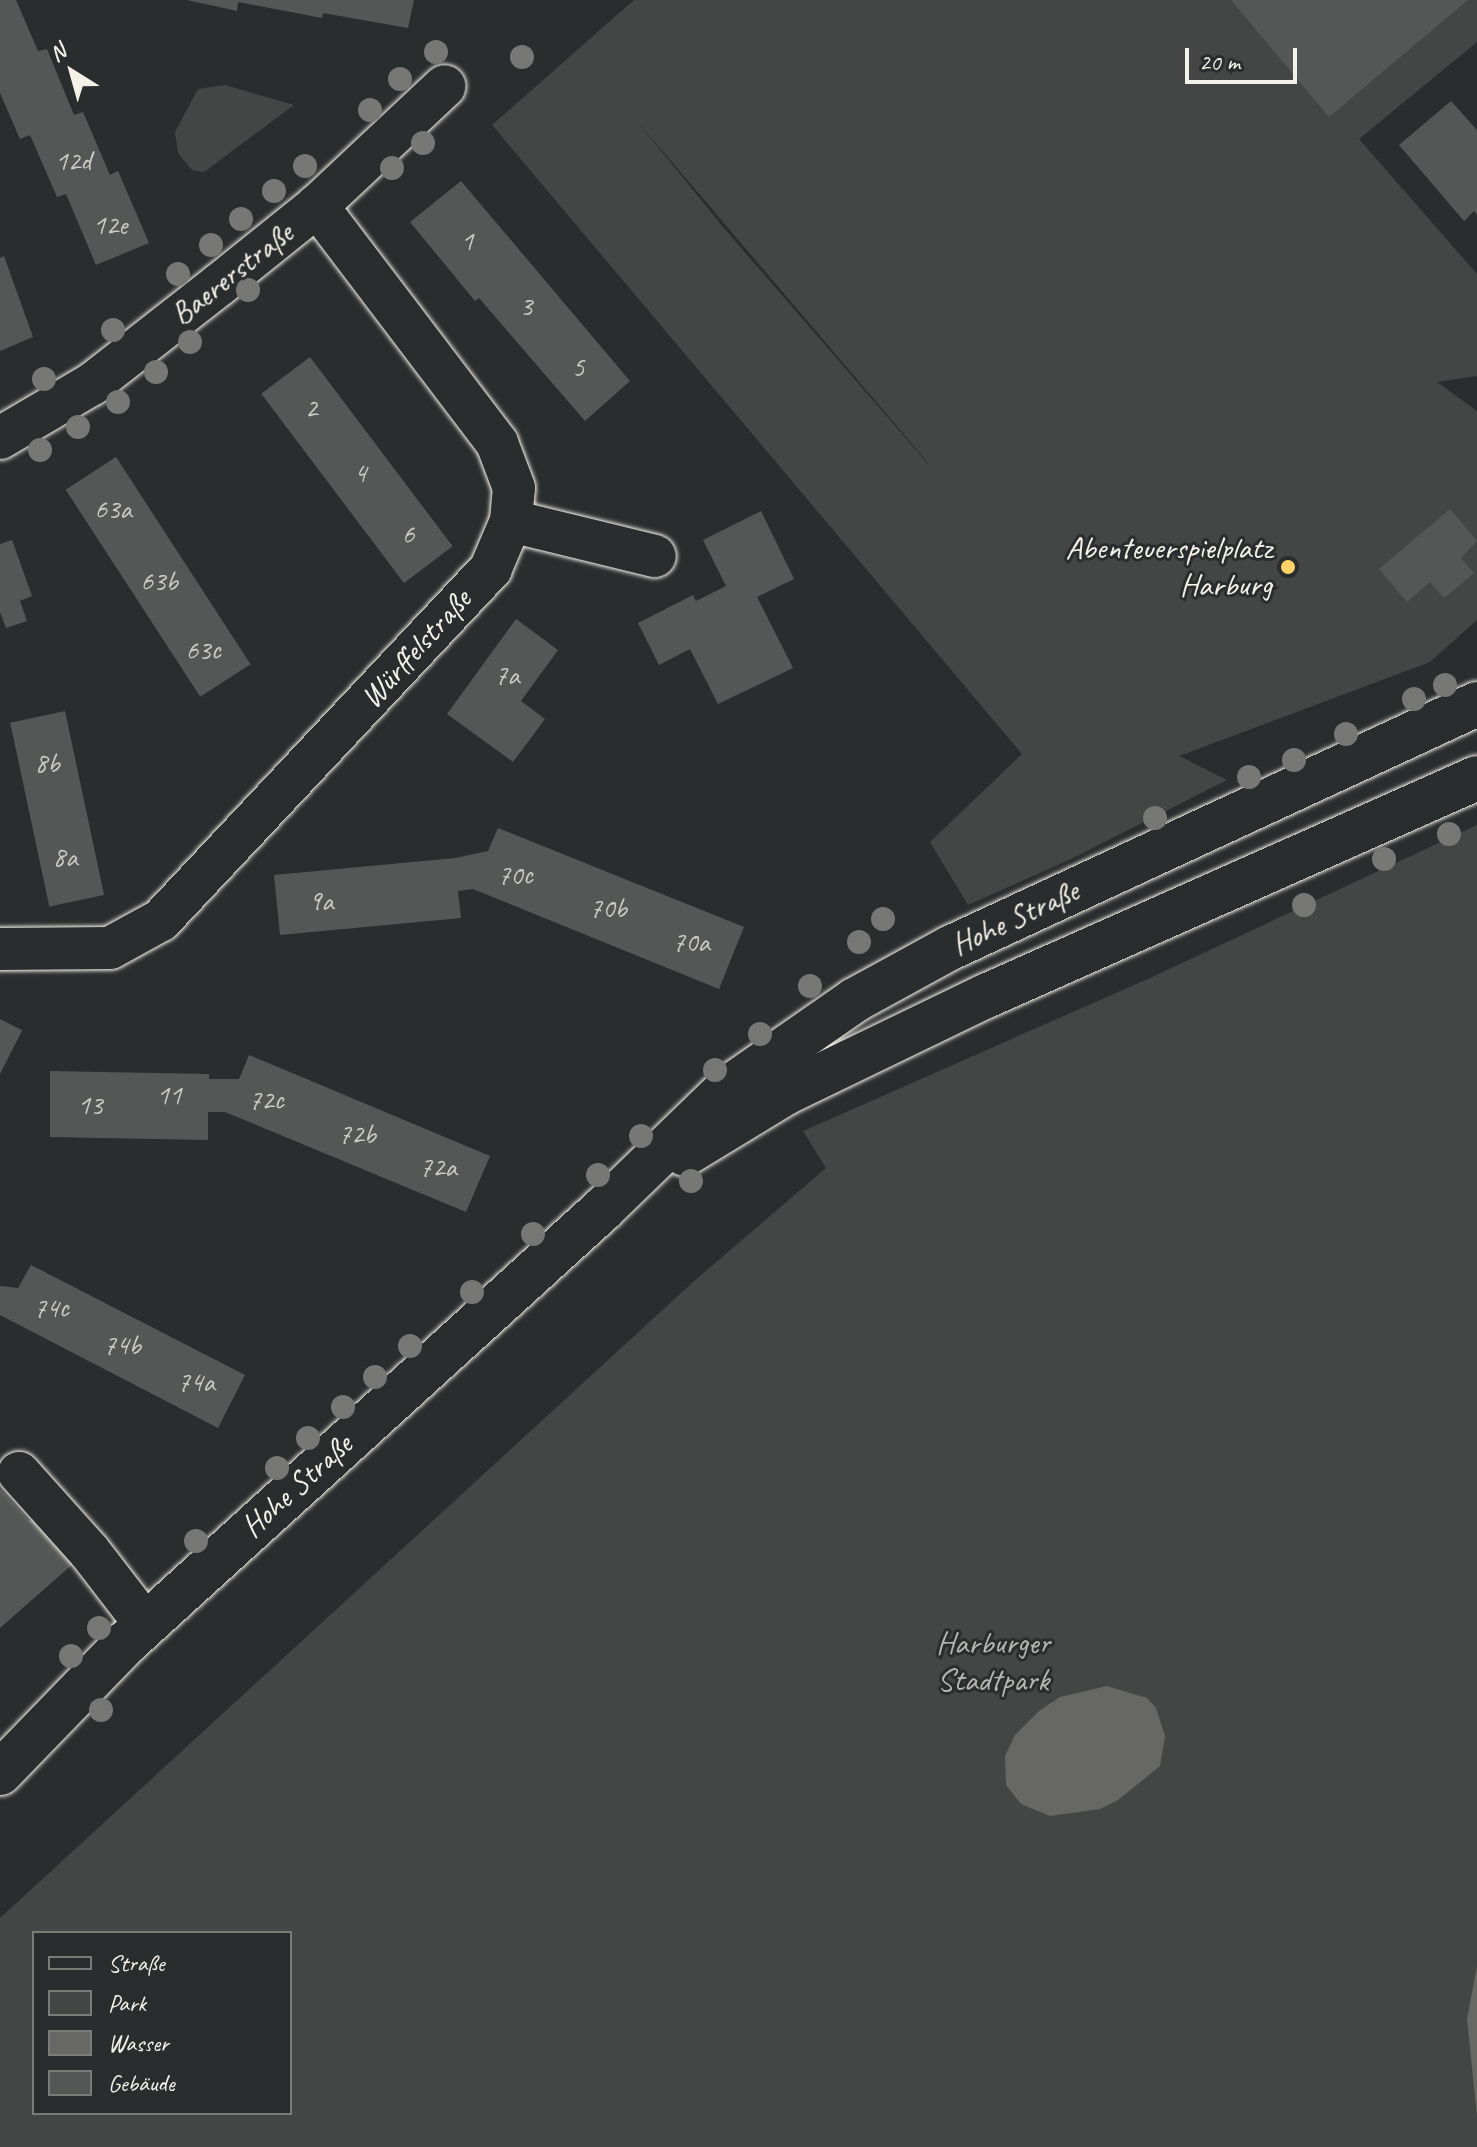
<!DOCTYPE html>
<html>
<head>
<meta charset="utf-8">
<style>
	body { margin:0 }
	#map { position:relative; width:1477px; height:2147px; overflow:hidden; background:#2a2d2e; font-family:Caveat,sans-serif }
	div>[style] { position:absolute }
	.green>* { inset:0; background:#444645 }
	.water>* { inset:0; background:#676866 }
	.building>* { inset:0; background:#555756; transform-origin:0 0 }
	.roads { filter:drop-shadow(0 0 2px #f4f1e8) drop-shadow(0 0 2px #f4f1e8) }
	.minor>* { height:42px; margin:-21px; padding:0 21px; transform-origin:21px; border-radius:21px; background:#2a2d2e }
	.major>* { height:44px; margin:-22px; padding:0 22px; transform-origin:22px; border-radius:22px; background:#2a2d2e }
	.trees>* { width:24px; height:24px; margin:-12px; border-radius:50%; background:#777875 }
	.dots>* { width:22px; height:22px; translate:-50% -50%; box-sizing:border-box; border:4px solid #2a2d2e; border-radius:50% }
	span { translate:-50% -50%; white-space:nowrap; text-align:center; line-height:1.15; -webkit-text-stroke:6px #2a2d2e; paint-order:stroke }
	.number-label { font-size:28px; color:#cccac4 }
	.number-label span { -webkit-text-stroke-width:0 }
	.street-label { font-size:32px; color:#f4f1e8 }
	.poi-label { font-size:32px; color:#f4f1e8 }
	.right { translate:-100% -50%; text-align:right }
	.park-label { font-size:32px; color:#b6b5af }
	.legend { position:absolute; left:32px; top:1931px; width:260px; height:184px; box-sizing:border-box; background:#2a2d2e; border:2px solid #7b7b78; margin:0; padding:10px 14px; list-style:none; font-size:24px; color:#f4f1e8 }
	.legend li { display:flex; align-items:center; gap:16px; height:40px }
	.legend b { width:40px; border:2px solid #7b7b78 }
	.north { position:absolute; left:32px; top:32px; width:80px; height:80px; -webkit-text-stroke:6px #2a2d2e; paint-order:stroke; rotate:323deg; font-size:22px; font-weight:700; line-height:32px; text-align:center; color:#f4f1e8 }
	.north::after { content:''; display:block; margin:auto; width:28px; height:36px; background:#f4f1e8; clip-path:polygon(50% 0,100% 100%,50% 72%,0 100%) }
	.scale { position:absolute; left:1185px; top:48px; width:112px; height:36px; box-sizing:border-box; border:4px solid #f4f1e8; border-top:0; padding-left:10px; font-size:24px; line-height:28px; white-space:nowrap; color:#f4f1e8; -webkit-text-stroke:6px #2a2d2e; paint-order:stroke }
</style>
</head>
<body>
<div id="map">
	<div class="green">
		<div style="clip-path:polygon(evenodd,634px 0,1477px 0,1477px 42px,1359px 139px,1477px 274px,1477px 376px,1437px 382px,1477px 411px,1477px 620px,1430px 662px,1179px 756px,1227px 780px,1069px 860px,968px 905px,930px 842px,1022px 754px,492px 125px,634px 0,637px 121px,929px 464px,929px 465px,723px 227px,637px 121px)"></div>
		<div style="clip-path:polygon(225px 85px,294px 105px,204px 172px,192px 170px,178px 153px,175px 132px,198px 89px)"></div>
		<div style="clip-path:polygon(evenodd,1477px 825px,1477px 2147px,0 2147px,0 1918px,693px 1282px,826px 1168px,803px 1131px,1150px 978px,1477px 825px,34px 1933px,290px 1933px,290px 2113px,34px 2113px,34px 1933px)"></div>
	</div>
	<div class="water">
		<div style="clip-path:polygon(1107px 1686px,1147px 1698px,1156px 1708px,1165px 1736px,1160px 1766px,1118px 1800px,1100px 1809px,1050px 1816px,1021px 1804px,1006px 1785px,1005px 1756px,1015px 1735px,1039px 1711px,1060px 1697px)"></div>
		<div style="clip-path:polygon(1477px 1966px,1477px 2116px,1467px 2019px)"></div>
	</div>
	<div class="building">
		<div style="clip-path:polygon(0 0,16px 0,38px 51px,47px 49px,74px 115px,83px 112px,110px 175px,118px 171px,149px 243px,96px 265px,66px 194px,57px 197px,30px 135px,20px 139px,0 93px)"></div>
		<div style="clip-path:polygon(187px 0,414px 0,408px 28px,323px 13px,322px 18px,238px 2px,237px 11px)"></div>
		<div style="clip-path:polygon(1231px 0,1468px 0,1329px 117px)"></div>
		<div style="clip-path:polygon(1451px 101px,1477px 130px,1477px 215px,1474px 211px,1464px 221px,1399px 145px)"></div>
		<div style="clip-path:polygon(461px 181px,630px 381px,585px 421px,479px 298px,475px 301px,410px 222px)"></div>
		<div style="clip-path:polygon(4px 256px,33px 337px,0 351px,0 258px)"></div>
		<div style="left:310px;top:357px;width:237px;height:61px;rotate:53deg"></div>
		<div style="left:116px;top:457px;width:247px;height:60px;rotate:57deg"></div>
		<div style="clip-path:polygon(1450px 509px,1477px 541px,1461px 558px,1474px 573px,1444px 598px,1430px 582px,1407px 602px,1379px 569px)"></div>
		<div style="clip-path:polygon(761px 511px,794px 579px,757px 597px,793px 668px,718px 704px,690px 649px,659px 665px,638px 623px,693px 595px,696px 601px,726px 586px,703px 540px)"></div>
		<div style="clip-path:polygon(12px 540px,32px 596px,20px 601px,27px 621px,6px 628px,0 612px,0 544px)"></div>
		<div style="clip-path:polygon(516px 619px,558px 650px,521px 701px,545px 719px,513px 762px,447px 714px)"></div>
		<div style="left:65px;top:711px;width:188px;height:56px;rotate:78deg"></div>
		<div style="clip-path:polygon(498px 828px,744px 927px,719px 989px,473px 889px,458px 891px,461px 918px,280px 935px,274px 875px,455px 858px,488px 851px)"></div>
		<div style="left:0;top:1019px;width:25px;height:195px;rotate:27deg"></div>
		<div style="clip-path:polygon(249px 1055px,490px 1156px,466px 1212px,225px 1112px,208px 1112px,208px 1140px,50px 1137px,50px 1071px,209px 1074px,209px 1079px,239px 1079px)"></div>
		<div style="clip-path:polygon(31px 1265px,245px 1375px,218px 1428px,0 1315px,0 1286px,18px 1288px)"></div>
		<div style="clip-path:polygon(0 1489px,29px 1521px,41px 1510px,82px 1556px,0 1628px)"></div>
	</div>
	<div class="roads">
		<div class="minor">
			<div style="left:0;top:438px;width:107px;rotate:-30.4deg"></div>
			<div style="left:92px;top:384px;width:162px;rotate:-38deg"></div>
			<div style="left:220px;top:284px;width:124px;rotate:-38.8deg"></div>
			<div style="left:317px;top:206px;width:175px;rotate:-43.2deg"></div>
			<div style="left:511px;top:521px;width:148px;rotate:13.7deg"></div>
			<div style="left:0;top:949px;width:110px;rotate:-0.5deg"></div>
			<div style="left:110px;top:948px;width:58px;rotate:-28.8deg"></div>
			<div style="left:161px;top:920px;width:482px;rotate:-46.8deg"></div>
			<div style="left:491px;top:568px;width:51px;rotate:-66.9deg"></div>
			<div style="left:511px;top:521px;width:33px;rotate:-85deg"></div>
			<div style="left:514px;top:488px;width:48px;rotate:-110.7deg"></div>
			<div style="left:497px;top:443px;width:298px;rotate:-127.2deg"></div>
			<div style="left:19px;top:1473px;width:105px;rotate:48.1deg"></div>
			<div style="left:89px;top:1551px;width:93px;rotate:52.4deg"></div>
		</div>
		<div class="major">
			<div style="left:685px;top:1154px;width:119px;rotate:-31.3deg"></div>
			<div style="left:787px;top:1092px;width:221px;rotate:-25.8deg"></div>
			<div style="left:986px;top:996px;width:537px;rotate:-23.94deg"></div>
			<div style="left:0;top:1773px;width:182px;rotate:-45.9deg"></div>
			<div style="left:127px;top:1642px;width:643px;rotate:-42.29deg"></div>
			<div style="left:603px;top:1209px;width:173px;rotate:-44.1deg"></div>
			<div style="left:727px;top:1089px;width:156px;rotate:-34.8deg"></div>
			<div style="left:855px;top:1000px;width:108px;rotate:-28.7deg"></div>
			<div style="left:950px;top:948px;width:581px;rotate:-24.84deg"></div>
		</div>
	</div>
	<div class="trees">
		<div style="left:436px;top:52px"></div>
		<div style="left:522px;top:57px"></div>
		<div style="left:400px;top:79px"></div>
		<div style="left:370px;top:110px"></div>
		<div style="left:423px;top:143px"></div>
		<div style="left:305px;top:166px"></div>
		<div style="left:392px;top:168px"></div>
		<div style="left:274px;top:191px"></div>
		<div style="left:241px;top:219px"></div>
		<div style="left:211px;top:245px"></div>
		<div style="left:178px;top:274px"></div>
		<div style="left:248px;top:290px"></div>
		<div style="left:113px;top:330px"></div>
		<div style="left:190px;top:342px"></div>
		<div style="left:156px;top:372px"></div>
		<div style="left:44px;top:379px"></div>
		<div style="left:118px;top:402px"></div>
		<div style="left:78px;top:427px"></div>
		<div style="left:40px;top:450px"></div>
		<div style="left:1445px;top:685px"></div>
		<div style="left:1414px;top:699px"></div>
		<div style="left:1346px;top:734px"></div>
		<div style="left:1294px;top:760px"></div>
		<div style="left:1249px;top:777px"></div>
		<div style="left:1155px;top:818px"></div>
		<div style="left:1449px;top:834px"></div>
		<div style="left:1384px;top:859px"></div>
		<div style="left:1304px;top:905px"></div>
		<div style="left:883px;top:919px"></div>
		<div style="left:859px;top:942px"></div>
		<div style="left:810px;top:986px"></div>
		<div style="left:760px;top:1034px"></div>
		<div style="left:715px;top:1070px"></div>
		<div style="left:641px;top:1136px"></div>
		<div style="left:598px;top:1175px"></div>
		<div style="left:691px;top:1181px"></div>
		<div style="left:533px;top:1234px"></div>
		<div style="left:472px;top:1292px"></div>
		<div style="left:410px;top:1346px"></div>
		<div style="left:375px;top:1377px"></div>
		<div style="left:343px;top:1407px"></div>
		<div style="left:308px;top:1438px"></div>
		<div style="left:277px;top:1468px"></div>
		<div style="left:196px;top:1541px"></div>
		<div style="left:99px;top:1628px"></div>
		<div style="left:71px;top:1656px"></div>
		<div style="left:101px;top:1710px"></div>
	</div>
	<div class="dots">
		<div style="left:1288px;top:567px;background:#ffd166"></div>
	</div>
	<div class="number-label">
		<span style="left:73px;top:161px">12d</span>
		<span style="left:110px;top:225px">12e</span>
		<span style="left:467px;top:241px">1</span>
		<span style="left:526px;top:306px">3</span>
		<span style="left:578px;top:367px">5</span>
		<span style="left:311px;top:408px">2</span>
		<span style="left:360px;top:473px">4</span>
		<span style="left:113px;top:509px">63a</span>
		<span style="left:408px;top:534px">6</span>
		<span style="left:159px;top:581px">63b</span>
		<span style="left:203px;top:650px">63c</span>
		<span style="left:507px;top:675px">7a</span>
		<span style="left:47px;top:763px">8b</span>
		<span style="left:65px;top:857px">8a</span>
		<span style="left:515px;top:875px">70c</span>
		<span style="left:321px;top:901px">9a</span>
		<span style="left:608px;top:908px">70b</span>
		<span style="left:691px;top:942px">70a</span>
		<span style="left:169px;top:1095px">11</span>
		<span style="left:266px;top:1100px">72c</span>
		<span style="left:90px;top:1105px">13</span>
		<span style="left:357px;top:1134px">72b</span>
		<span style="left:438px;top:1167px">72a</span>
		<span style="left:51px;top:1308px">74c</span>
		<span style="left:122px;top:1345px">74b</span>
		<span style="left:196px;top:1382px">74a</span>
	</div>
	<div class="street-label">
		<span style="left:232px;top:274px;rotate:-38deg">Baererstraße</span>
		<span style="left:416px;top:649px;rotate:-48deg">Würffelstraße</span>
		<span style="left:1015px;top:918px;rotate:-25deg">Hohe Straße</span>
		<span style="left:297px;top:1486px;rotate:-42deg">Hohe Straße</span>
	</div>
	<div class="poi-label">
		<span class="right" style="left:1272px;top:567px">Abenteuerspielplatz<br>Harburg</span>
	</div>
	<div class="park-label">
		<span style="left:993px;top:1662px">Harburger<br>Stadtpark</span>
	</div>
	<ul class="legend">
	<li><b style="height:10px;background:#2a2d2e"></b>Straße</li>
	<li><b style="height:22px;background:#444645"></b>Park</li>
	<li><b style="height:22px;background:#676866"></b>Wasser</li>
	<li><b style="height:22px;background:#555756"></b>Gebäude</li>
	</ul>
	<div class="north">N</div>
	<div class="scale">20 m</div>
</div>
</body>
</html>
